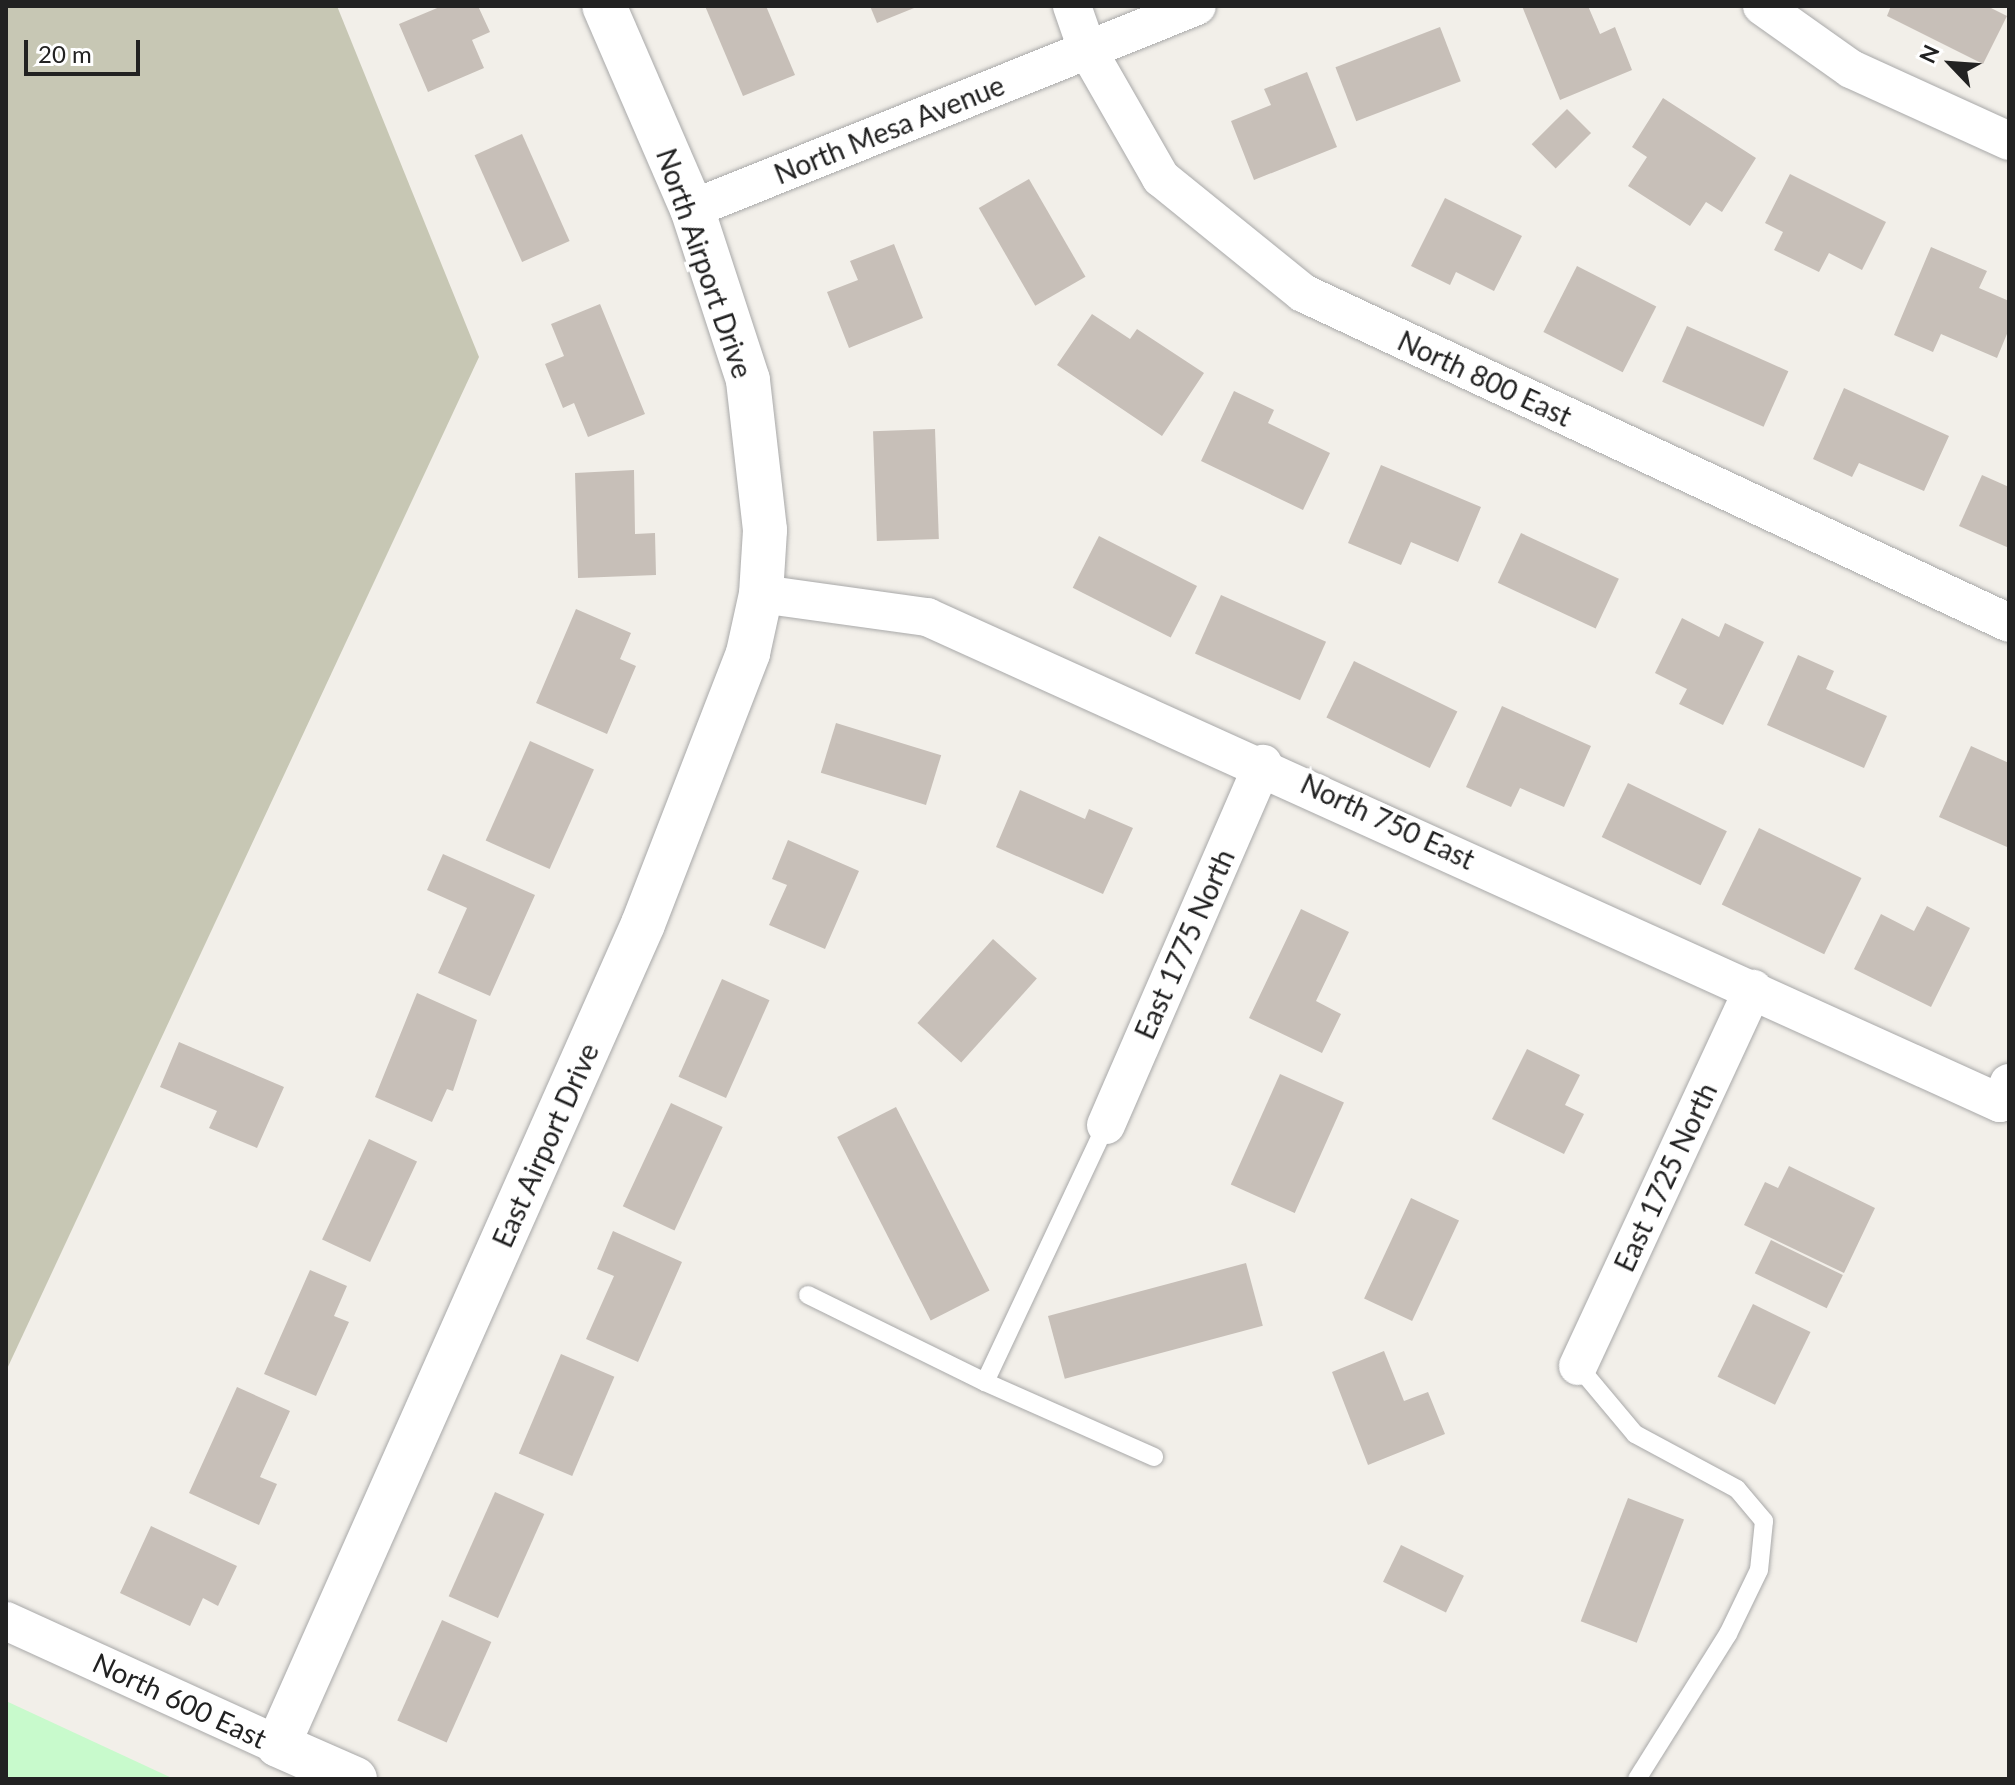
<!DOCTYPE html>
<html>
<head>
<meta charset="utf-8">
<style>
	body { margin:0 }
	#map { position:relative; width:2015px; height:1785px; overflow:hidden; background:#f2efe9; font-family:Lato,sans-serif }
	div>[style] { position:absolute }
	.construction>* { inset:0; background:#c7c7b4 }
	.park>* { inset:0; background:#c8facc }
	.building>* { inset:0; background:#c7bfb8; transform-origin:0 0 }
	.roads { filter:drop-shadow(0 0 2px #a9a9a9) drop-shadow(0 0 2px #a9a9a9) }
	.service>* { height:18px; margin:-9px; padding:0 9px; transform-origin:9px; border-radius:9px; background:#fff }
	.minor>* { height:38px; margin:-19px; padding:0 19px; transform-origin:19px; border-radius:19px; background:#fff }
	.tertiary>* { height:44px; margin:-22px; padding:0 22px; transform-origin:22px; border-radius:22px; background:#fff }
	span { translate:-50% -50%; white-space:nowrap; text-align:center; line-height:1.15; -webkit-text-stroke:8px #fff; paint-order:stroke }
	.street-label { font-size:28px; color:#222 }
	.frame { position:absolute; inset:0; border:8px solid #222; pointer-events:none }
	.north { position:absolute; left:1911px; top:24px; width:80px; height:80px; -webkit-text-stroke:6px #fff; paint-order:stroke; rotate:295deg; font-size:22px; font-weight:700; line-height:32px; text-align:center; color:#222 }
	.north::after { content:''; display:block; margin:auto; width:28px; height:36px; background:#222; clip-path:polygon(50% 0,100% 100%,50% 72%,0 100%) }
	.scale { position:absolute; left:24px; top:40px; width:116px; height:36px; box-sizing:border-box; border:4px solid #222; border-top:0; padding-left:10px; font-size:24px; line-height:28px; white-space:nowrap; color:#222; -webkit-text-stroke:6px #fff; paint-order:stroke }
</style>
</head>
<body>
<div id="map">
	<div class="construction">
		<div style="clip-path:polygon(6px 6px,337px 6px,479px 357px,6px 1371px)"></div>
	</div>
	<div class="park">
		<div style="clip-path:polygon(6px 1701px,174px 1779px,6px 1779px)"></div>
	</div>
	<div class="building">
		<div style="clip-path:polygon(442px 6px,478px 6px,490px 32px,472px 40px,484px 68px,428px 92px,399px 24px)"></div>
		<div style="clip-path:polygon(705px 6px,766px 6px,795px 75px,743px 96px)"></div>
		<div style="clip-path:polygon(870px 6px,919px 6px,877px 23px)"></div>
		<div style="clip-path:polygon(1522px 6px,1588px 6px,1600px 34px,1615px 27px,1632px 70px,1560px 100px)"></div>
		<div style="clip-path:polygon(1891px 6px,1987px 6px,2007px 16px,1983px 64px,1887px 16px)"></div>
		<div style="left:1440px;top:27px;width:58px;height:112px;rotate:69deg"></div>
		<div style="clip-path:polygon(1307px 72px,1337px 147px,1254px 180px,1231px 121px,1271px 105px,1264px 89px)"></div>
		<div style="clip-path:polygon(1663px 98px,1756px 158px,1722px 212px,1706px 202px,1690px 226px,1628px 186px,1647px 157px,1632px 147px)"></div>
		<div style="left:1567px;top:109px;width:34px;height:50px;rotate:45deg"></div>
		<div style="left:522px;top:134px;width:117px;height:52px;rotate:66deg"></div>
		<div style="clip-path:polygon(1790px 174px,1886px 222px,1862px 270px,1829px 253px,1819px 272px,1774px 250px,1783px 232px,1765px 223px)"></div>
		<div style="left:1029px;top:179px;width:113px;height:58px;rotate:60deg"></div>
		<div style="clip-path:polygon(1445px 198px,1522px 236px,1494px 291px,1456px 272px,1450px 285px,1411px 266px)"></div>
		<div style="clip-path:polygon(894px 244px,923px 318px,849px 348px,827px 292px,858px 280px,850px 261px)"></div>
		<div style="clip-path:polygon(1931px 247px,1987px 271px,1979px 288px,2009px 301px,2009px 329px,1997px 358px,1941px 334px,1933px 352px,1894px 335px)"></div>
		<div style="left:1577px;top:266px;width:89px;height:74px;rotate:27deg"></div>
		<div style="clip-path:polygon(600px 304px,645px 414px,588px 437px,574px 403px,563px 408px,545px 364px,564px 356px,551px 324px)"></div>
		<div style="clip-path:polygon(1092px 314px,1130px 339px,1137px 329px,1204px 373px,1162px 436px,1057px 365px)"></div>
		<div style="left:1687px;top:326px;width:111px;height:61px;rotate:24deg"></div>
		<div style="clip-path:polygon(1844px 388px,1949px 436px,1924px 491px,1859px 463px,1852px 477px,1813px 459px)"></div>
		<div style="clip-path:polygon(1234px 391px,1274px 410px,1268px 423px,1330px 453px,1303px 510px,1201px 461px)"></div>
		<div style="left:935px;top:429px;width:110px;height:62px;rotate:88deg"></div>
		<div style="clip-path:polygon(1381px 465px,1481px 507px,1458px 562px,1411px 542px,1401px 565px,1348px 543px)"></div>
		<div style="clip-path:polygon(634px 470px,635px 534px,655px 533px,656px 575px,578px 578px,575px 473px)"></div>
		<div style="clip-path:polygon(1982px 475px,2009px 487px,2009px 548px,1959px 526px)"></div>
		<div style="left:1521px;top:533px;width:108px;height:55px;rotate:25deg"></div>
		<div style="left:1099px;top:536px;width:110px;height:58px;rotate:27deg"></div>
		<div style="left:1221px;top:595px;width:115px;height:64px;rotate:24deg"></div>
		<div style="clip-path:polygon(576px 609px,631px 633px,620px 659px,636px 666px,607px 734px,536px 703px)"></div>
		<div style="clip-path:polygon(1682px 618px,1719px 637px,1725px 623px,1764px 642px,1723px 725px,1679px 704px,1687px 689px,1655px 673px)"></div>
		<div style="clip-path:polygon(1798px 655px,1834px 671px,1826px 689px,1887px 716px,1864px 768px,1767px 725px)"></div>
		<div style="left:1354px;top:661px;width:115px;height:63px;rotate:26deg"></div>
		<div style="clip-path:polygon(1502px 706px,1591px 746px,1564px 807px,1520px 788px,1511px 807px,1466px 787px)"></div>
		<div style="left:836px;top:723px;width:110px;height:52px;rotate:17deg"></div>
		<div style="left:530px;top:741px;width:70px;height:109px;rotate:24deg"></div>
		<div style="clip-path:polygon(1971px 746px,2009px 763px,2007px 847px,1939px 817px)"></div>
		<div style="left:1628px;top:783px;width:110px;height:60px;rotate:26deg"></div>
		<div style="clip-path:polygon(1020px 790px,1085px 819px,1089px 809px,1133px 828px,1103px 894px,996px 847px)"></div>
		<div style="left:1759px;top:828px;width:114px;height:85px;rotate:26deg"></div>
		<div style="clip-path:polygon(788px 840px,859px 871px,825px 949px,769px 925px,787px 885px,772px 879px)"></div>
		<div style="clip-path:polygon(443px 854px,535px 895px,490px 996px,438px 973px,467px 908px,427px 890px)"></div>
		<div style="clip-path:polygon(1927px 906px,1970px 928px,1931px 1007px,1854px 969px,1881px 914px,1914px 931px)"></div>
		<div style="clip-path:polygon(1301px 909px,1349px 932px,1316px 1001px,1341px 1014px,1322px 1053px,1249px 1018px)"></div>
		<div style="left:993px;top:939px;width:59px;height:113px;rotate:42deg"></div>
		<div style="left:722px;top:979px;width:52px;height:107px;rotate:24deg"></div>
		<div style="clip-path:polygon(417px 993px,477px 1020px,453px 1091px,447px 1089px,432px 1122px,375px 1097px)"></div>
		<div style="clip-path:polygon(179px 1042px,284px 1087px,257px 1148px,209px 1128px,217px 1111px,160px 1087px)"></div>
		<div style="clip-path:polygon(1527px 1049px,1580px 1075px,1565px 1105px,1584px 1114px,1564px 1154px,1492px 1119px)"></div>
		<div style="left:1280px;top:1074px;width:70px;height:121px;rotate:24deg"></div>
		<div style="left:671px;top:1103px;width:57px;height:114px;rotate:25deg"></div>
		<div style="left:896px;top:1107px;width:206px;height:66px;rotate:63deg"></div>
		<div style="left:369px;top:1139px;width:53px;height:111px;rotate:25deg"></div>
		<div style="clip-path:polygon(1789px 1166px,1875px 1208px,1844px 1273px,1744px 1225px,1765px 1182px,1778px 1188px)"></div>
		<div style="left:1411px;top:1198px;width:53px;height:111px;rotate:25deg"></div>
		<div style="clip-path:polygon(613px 1231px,682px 1262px,638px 1362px,586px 1339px,614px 1276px,597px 1269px)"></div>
		<div style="left:1771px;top:1240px;width:80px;height:37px;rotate:26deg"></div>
		<div style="left:1246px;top:1263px;width:65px;height:205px;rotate:75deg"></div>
		<div style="clip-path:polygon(310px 1270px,347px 1286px,334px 1316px,349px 1322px,316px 1396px,264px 1374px)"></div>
		<div style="left:1753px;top:1304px;width:64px;height:81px;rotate:26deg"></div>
		<div style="clip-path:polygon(1384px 1351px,1404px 1401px,1428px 1392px,1445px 1434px,1368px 1465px,1332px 1372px)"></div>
		<div style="left:561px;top:1354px;width:58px;height:108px;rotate:23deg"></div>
		<div style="clip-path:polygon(237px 1387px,290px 1411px,260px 1477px,277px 1484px,259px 1525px,189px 1493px)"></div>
		<div style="left:495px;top:1492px;width:54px;height:114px;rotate:24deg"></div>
		<div style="left:1628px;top:1498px;width:60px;height:132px;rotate:21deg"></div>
		<div style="clip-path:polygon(151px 1526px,237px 1566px,218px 1606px,203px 1598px,190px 1626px,120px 1593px)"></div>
		<div style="left:1401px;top:1545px;width:70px;height:41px;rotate:26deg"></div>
		<div style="left:442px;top:1620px;width:54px;height:110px;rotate:24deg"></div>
	</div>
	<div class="roads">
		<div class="service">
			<div style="left:808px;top:1295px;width:197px;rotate:26.2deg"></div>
			<div style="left:985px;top:1382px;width:284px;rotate:-64.8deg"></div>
			<div style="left:1578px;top:1366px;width:89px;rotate:50deg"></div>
			<div style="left:1635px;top:1434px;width:116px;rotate:28.3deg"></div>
			<div style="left:1737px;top:1489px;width:42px;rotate:49.8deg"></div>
			<div style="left:1764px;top:1521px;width:49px;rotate:95.8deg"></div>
			<div style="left:1759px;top:1570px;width:71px;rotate:115.8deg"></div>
			<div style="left:1728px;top:1634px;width:171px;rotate:122.1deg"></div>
			<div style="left:985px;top:1382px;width:185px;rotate:23.9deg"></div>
		</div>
		<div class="minor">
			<div style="left:1072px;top:6px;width:46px;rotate:70.8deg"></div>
			<div style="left:1087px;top:49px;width:149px;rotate:60.2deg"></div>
			<div style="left:1161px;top:178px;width:183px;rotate:39deg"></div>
			<div style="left:1303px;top:293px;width:779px;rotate:25.05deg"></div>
			<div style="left:1762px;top:6px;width:109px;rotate:35.3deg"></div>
			<div style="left:1851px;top:69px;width:174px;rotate:24.5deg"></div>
			<div style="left:692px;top:209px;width:544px;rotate:-21.9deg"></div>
			<div style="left:761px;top:594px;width:168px;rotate:7.9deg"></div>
			<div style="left:927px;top:617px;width:1178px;rotate:24.37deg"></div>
			<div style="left:2000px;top:1103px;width:22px;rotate:-66deg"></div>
			<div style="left:1106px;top:1125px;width:394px;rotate:-66.5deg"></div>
			<div style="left:1578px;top:1366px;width:416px;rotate:-65.1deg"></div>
			<div style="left:6px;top:1621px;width:299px;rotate:24.5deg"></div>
		</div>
		<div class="tertiary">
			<div style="left:355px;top:1779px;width:84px;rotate:-156.2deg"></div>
			<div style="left:278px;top:1745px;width:898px;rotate:-66.03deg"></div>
			<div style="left:643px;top:924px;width:291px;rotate:-68.8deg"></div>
			<div style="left:748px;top:653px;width:60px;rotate:-77.6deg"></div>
			<div style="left:761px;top:594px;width:64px;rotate:-86.4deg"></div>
			<div style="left:765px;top:530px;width:151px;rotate:-96.5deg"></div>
			<div style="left:748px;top:380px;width:180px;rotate:-108.1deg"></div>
			<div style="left:692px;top:209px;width:221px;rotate:-113.4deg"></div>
		</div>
	</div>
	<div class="street-label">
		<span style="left:889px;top:129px;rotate:-22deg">North Mesa Avenue</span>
		<span style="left:705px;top:263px;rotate:71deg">North Airport Drive</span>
		<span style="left:1485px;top:378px;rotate:25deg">North 800 East</span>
		<span style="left:1388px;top:821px;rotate:25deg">North 750 East</span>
		<span style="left:1184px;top:944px;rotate:-66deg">East 1775 North</span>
		<span style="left:545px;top:1145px;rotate:-66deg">East Airport Drive</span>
		<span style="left:1665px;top:1177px;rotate:-65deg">East 1725 North</span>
		<span style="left:180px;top:1700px;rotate:25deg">North 600 East</span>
	</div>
	<div class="frame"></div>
	<div class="north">N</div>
	<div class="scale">20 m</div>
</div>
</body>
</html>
